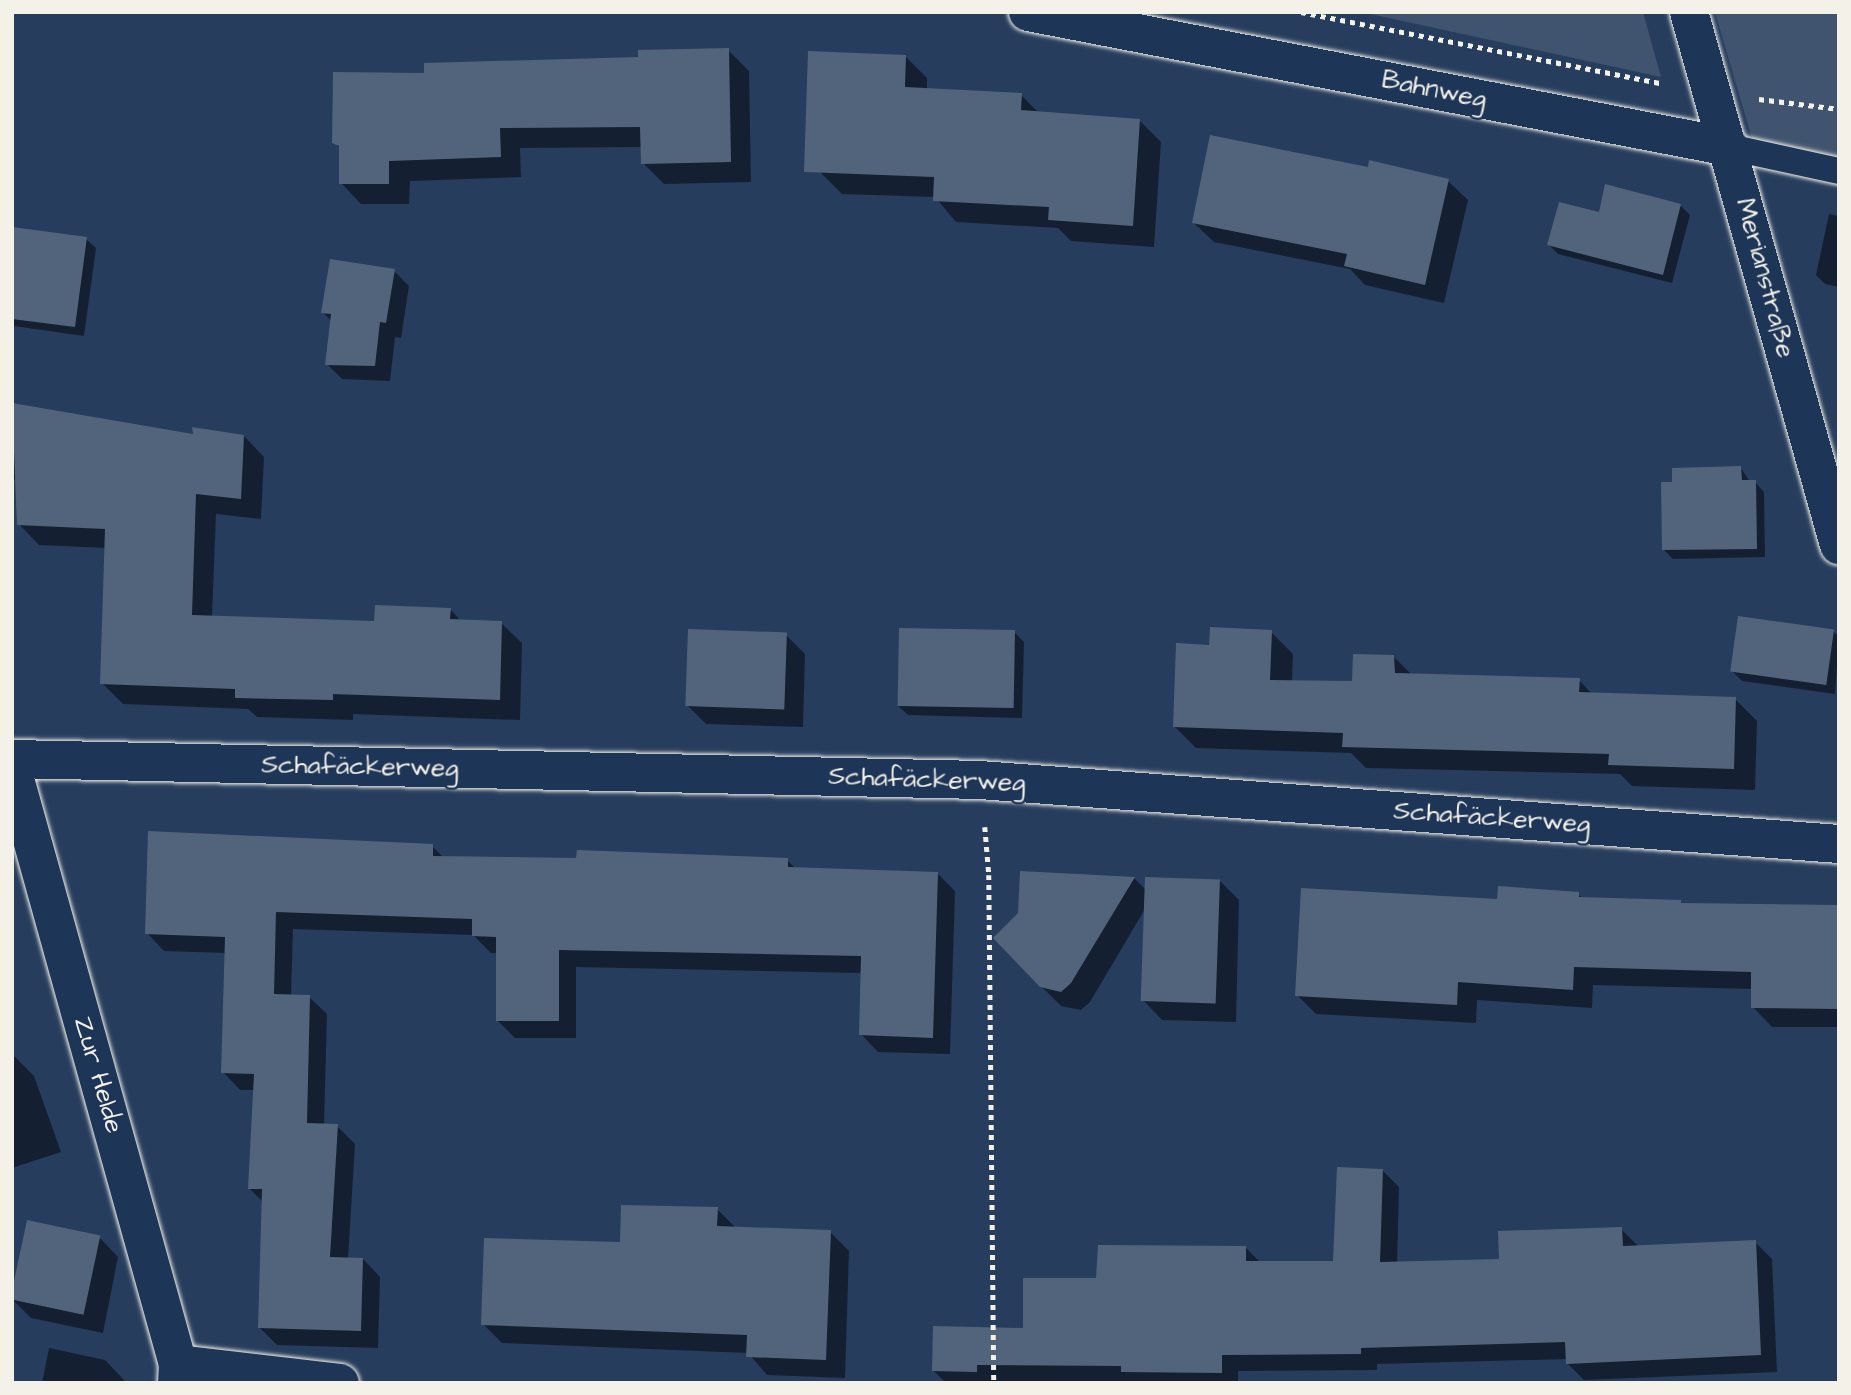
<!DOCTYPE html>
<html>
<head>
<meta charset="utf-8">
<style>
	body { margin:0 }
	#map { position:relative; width:1851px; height:1395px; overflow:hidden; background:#263d5d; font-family:"Architects Daughter",sans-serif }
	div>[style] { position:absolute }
	.green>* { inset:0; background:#40546f }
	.shadow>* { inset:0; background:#0007 }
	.building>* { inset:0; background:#52647b; transform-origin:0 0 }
	.path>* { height:4.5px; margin-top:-2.25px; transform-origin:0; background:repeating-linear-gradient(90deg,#f4f1e8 0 5px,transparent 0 10px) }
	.roads { filter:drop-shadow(0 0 2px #f4f1e8) drop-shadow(0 0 2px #f4f1e8) }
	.service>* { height:26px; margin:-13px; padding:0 13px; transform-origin:13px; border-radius:13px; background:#1d3557 }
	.minor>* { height:38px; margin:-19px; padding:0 19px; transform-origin:19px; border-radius:19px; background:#1d3557 }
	span { translate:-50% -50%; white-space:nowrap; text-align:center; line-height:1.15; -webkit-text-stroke:5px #1d3557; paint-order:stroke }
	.street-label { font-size:26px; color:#f4f1e8 }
	.frame { position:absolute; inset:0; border:14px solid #f4f1e8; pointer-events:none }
</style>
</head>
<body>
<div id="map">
	<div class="green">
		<div style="clip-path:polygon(1361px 12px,1643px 12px,1661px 77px)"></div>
		<div style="clip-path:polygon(1715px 12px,1839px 12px,1839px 181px,1760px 166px)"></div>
	</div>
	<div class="shadow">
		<div style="clip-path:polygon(728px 50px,749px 71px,751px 182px,664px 184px,643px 163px,643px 147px,520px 148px,521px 177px,410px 181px,409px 204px,361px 204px,341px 183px,341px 149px,334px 142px,426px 75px)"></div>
		<div style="clip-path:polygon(905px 56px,927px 78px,927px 90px,1021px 95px,1039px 113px,1139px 120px,1161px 142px,1154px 247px,1071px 241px,1058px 228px,956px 222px,935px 197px,842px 194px,820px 172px)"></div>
		<div style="clip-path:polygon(1369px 169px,1448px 181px,1468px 200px,1444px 303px,1365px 285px,1350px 269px,1214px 242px,1194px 223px)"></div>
		<div style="clip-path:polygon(1680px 205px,1690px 215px,1672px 283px,1558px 254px,1549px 245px,1600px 215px)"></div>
		<div style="clip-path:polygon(1829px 214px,1839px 216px,1839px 287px,1825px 284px,1816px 275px)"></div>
		<div style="clip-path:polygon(86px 239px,96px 248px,84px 336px,14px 326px,12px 256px)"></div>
		<div style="clip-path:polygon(394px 271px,409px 286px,401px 338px,395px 337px,390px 381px,342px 379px,327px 364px,332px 322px,323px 312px)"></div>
		<div style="clip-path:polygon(12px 404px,195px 437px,244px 436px,264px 457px,261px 519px,216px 514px,212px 617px,376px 622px,450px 609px,461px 621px,501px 623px,522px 643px,520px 720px,353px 714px,353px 720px,257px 717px,248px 709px,123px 704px,102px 683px,106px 548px,39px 545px,19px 524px,18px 480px,12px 479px)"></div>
		<div style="clip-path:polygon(1741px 468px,1750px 482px,1755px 482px,1764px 492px,1765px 557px,1673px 559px,1664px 550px,1674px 484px)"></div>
		<div style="clip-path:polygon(1833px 631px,1839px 637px,1835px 694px,1742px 681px,1732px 671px)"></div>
		<div style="clip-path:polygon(1271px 632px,1293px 654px,1292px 682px,1353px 683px,1394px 657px,1412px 675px,1579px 680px,1593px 695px,1735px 699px,1757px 721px,1755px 790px,1632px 786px,1620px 774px,1366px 768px,1351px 753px,1196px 748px,1175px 727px,1211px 646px)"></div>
		<div style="clip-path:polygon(1015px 633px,1024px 642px,1022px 718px,908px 715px,898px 706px)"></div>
		<div style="clip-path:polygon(786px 635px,805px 654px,803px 727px,706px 724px,687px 705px)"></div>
		<div style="clip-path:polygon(432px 846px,444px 858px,787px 860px,796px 869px,937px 873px,955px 891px,950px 1054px,878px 1052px,861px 1034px,863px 973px,576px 967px,576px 1038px,515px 1038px,497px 1020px,498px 953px,491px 953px,473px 935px,293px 929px,291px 996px,309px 997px,327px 1014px,324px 1125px,337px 1126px,355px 1144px,348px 1259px,363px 1259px,380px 1277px,378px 1348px,277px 1345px,259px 1327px,263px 1202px,249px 1188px,255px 1090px,240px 1090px,223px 1072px,226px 953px,164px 951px,147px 933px)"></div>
		<div style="clip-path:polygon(1134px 878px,1146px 890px,1220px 881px,1239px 900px,1236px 1022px,1162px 1020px,1143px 1000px,1145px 909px,1090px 1002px,1081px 1010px,1061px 1006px,1041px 986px,1020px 914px)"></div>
		<div style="clip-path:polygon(1578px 894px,1583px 899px,1681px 902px,1683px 905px,1839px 906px,1839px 1027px,1772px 1027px,1753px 1007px,1753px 989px,1593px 985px,1592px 1008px,1477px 1000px,1476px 1023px,1316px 1014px,1297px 995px,1498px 901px)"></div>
		<div style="clip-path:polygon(1837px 1034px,1839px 1034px,1839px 1065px)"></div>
		<div style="clip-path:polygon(15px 1057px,34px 1076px,61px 1152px,12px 1168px,12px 1058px)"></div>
		<div style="clip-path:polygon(1382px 1170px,1399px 1187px,1397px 1264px,1501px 1261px,1621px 1229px,1638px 1246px,1755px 1242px,1772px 1259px,1777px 1372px,1584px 1380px,1567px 1363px,1567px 1359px,1377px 1364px,1377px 1370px,1238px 1371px,1238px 1383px,946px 1383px,933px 1370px,1025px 1330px,1098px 1279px,1246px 1248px,1261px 1263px,1335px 1263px)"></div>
		<div style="clip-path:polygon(717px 1209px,737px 1229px,830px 1232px,849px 1251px,845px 1378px,767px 1375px,748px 1353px,502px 1343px,483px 1324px,622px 1244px)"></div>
		<div style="clip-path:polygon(99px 1237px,118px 1257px,103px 1333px,31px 1318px,12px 1299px)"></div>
		<div style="clip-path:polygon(49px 1348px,105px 1360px,124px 1380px,123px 1383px,42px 1383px)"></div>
	</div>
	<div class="building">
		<div style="clip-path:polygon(729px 48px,731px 162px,641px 164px,640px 127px,500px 128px,501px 157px,389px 161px,389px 184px,339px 184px,339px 146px,332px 143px,333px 72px,424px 73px,424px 63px,638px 57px,638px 50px)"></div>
		<div style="clip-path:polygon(808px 51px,906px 55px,905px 87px,1022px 93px,1021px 110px,1140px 119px,1133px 226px,1048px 220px,1049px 207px,933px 201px,934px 177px,804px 172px)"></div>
		<div style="clip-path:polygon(1210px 135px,1368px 167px,1369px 160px,1449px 179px,1425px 285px,1344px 266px,1347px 254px,1192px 223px)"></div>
		<div style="clip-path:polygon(1605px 184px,1681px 204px,1663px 275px,1547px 245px,1559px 202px,1599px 212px)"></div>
		<div style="clip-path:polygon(12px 227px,87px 237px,75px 327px,12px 319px)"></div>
		<div style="clip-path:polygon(330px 259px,395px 269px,386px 323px,380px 322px,375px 366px,325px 365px,331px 314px,321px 313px)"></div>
		<div style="clip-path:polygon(12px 403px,193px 434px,192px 427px,244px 435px,241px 499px,196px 494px,192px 615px,374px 621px,375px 605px,451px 608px,450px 619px,502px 621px,500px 700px,333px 694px,333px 700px,235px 698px,235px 689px,100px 684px,105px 529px,17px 525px)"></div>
		<div style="clip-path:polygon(1741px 466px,1742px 480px,1756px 480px,1757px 549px,1662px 550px,1661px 482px,1672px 482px,1672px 468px)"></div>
		<div style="left:1738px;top:616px;width:97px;height:56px;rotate:8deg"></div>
		<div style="clip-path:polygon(1210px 627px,1272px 630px,1270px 680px,1352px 681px,1353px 654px,1394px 655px,1395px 673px,1580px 678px,1579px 692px,1736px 697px,1734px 769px,1608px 765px,1609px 754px,1342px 747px,1343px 733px,1173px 727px,1176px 643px,1209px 645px)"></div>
		<div style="left:899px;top:628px;width:116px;height:78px;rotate:1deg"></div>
		<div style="left:688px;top:629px;width:99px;height:77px;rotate:2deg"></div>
		<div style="clip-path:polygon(148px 831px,433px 844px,433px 856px,576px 858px,577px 850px,788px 858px,788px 867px,938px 872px,933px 1038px,859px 1035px,861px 956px,559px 950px,559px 1021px,496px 1021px,496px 937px,472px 936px,472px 919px,276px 912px,274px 994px,310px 995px,307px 1123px,338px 1124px,330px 1257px,363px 1258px,361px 1331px,258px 1328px,262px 1189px,248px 1189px,254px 1074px,221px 1073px,225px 937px,145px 934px)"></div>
		<div style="clip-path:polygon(1020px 871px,1135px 877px,1071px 983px,1061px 992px,1040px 987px,993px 938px,1018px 913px)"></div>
		<div style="left:1145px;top:877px;width:75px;height:124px;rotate:2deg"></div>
		<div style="clip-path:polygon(1498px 886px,1579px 892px,1579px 897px,1681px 900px,1681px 903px,1839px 905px,1839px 1009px,1751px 1008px,1751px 972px,1574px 967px,1573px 990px,1458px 982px,1457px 1005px,1295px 996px,1301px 888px,1497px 899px)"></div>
		<div style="clip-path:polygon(1337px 1167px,1383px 1169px,1380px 1262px,1499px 1259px,1498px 1231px,1622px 1227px,1623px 1246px,1756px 1240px,1761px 1355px,1566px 1364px,1565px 1342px,1361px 1348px,1361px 1354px,1222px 1355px,1222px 1373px,1121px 1372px,1121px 1366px,977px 1365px,977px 1372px,932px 1371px,933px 1326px,1023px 1328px,1023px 1278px,1096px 1278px,1098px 1245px,1246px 1246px,1246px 1261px,1333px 1261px)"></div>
		<div style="clip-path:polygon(621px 1205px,718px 1207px,717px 1226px,831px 1230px,826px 1360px,746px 1357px,747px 1335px,481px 1325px,484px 1238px,620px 1242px)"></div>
		<div style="left:27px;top:1220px;width:75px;height:81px;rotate:12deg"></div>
	</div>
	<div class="path">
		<div style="left:1301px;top:12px;width:367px;rotate:11.2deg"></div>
		<div style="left:1759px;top:99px;width:81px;rotate:7.1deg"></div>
		<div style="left:985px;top:827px;width:48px;rotate:85.2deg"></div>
		<div style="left:989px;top:875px;width:508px;rotate:89.44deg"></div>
	</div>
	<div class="roads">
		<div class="service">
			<div style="left:1729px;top:147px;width:113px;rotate:12.3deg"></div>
		</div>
		<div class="minor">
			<div style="left:1028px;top:12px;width:714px;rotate:10.9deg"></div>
			<div style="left:1689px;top:12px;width:554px;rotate:74.28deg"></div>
			<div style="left:12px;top:759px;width:968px;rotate:1.24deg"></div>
			<div style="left:980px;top:780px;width:861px;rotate:4.26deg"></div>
			<div style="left:12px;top:768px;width:619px;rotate:74.44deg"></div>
			<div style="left:178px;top:1364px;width:19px;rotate:93deg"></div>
			<div style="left:178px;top:1364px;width:163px;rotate:6.7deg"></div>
		</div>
	</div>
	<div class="street-label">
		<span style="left:1434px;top:90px;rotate:11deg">Bahnweg</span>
		<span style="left:1765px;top:278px;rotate:75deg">Merianstraße</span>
		<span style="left:360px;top:767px;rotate:1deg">Schafäckerweg</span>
		<span style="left:927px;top:780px;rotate:2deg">Schafäckerweg</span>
		<span style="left:1492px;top:818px;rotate:4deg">Schafäckerweg</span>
		<span style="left:98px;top:1075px;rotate:74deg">Zur Helde</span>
	</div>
	<div class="frame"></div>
</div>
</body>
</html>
